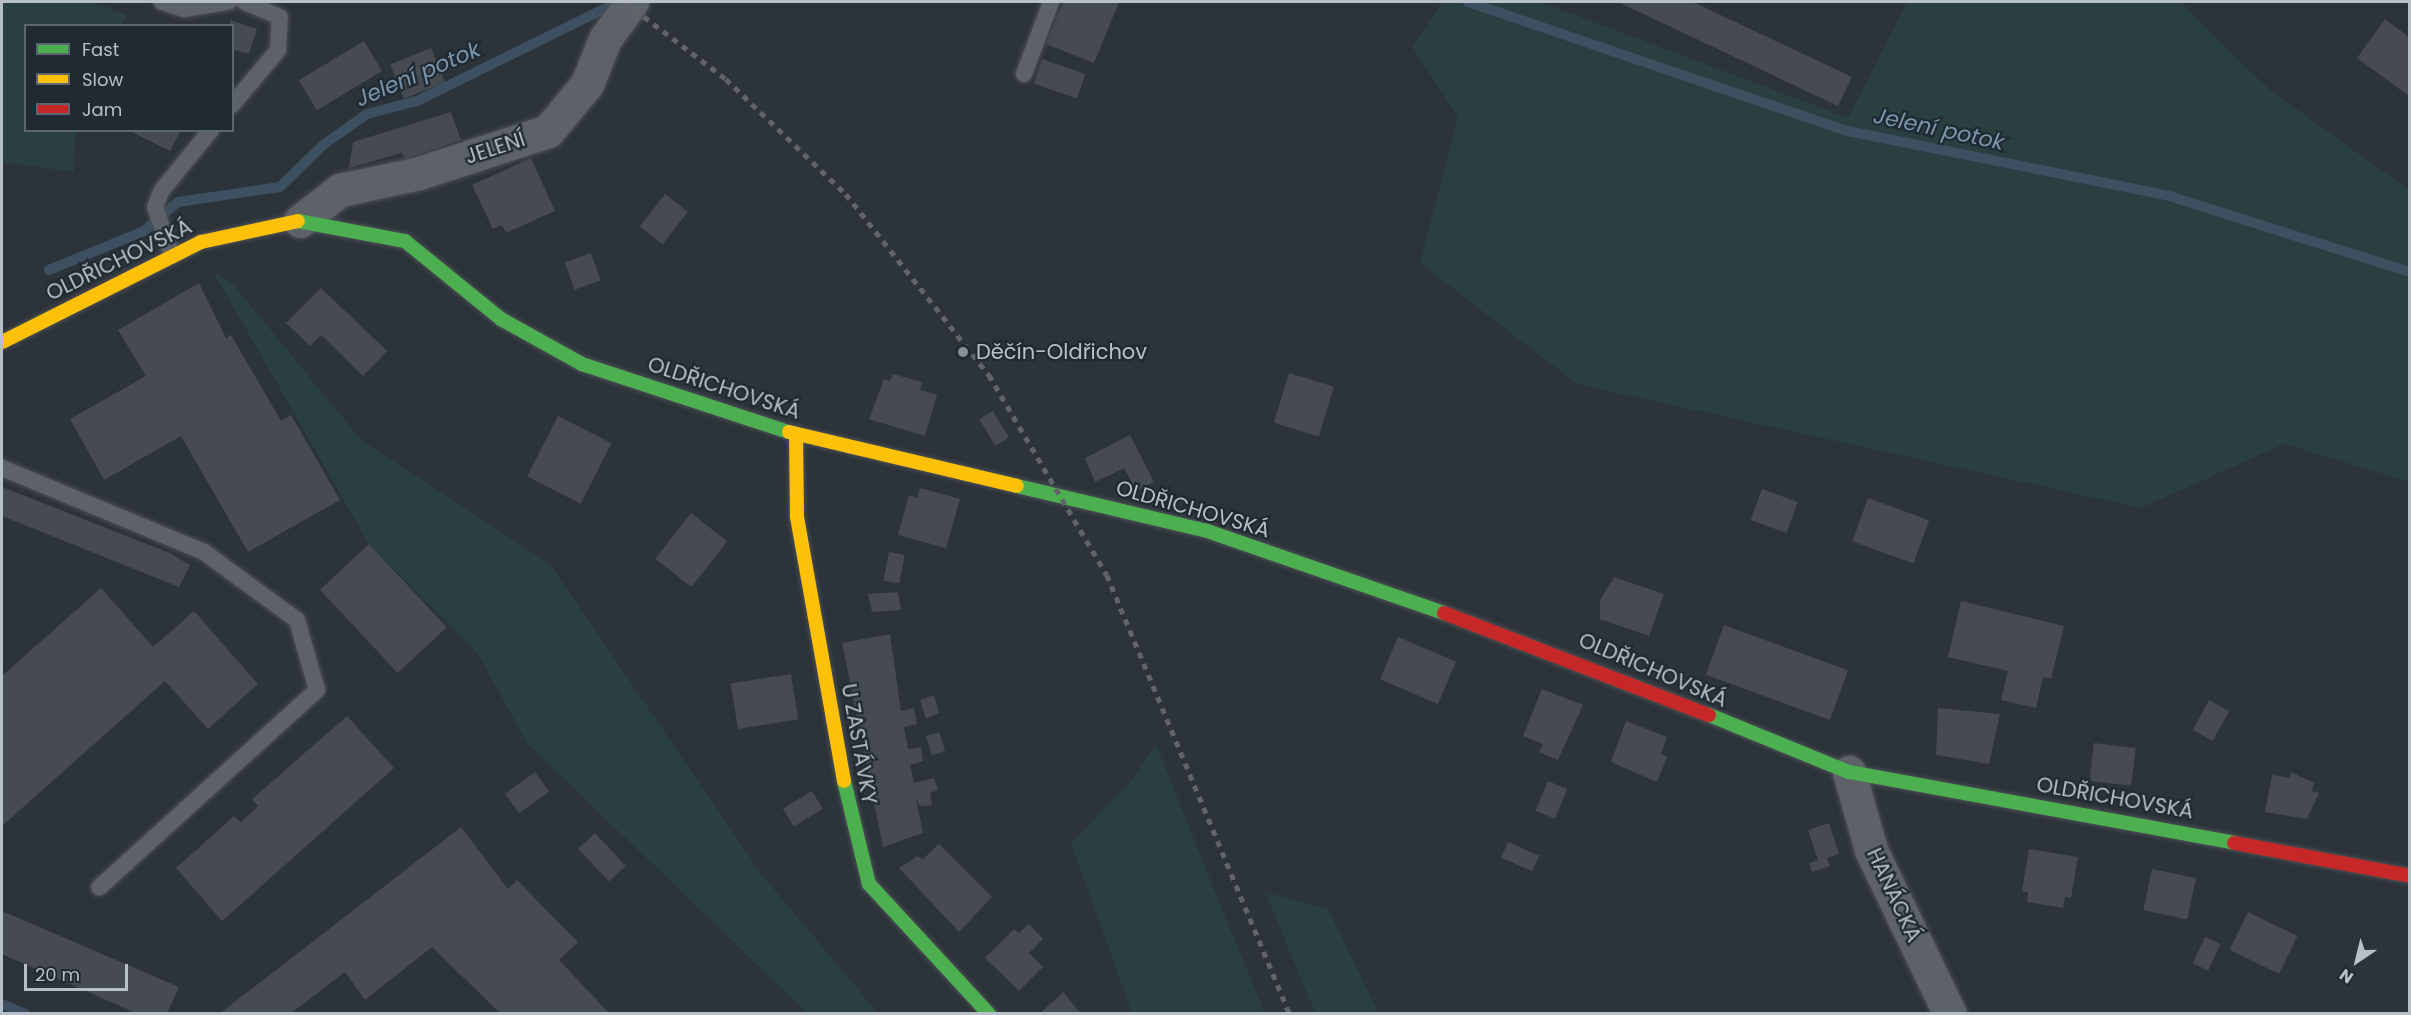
<!DOCTYPE html>
<html>
<head>
<meta charset="utf-8">
<style>
	body { margin:0 }
	#map { position:relative; width:2411px; height:1015px; overflow:hidden; background:#2c3339; font-family:Poppins,sans-serif }
	div>[style] { position:absolute }
	.green>* { inset:0; background:#2a3f3f }
	.stream>* { height:10px; margin:-5px; padding:0 5px; transform-origin:5px; border-radius:5px; background:#3c5061 }
	.building>* { inset:0; background:#454b50; transform-origin:0 0 }
	.roads { filter:drop-shadow(0 0 2px #4a4f54) drop-shadow(0 0 2px #4a4f54) }
	.lane>* { height:16px; margin:-8px; padding:0 8px; transform-origin:8px; border-radius:8px; background:#5c6267 }
	.street>* { height:33px; margin:-16.5px; padding:0 16.5px; transform-origin:16.5px; border-radius:16.5px; background:#5c6267 }
	.fast>* { height:14px; margin:-7px; padding:0 7px; transform-origin:7px; border-radius:7px; background:#4caf50 }
	.slow>* { height:14px; margin:-7px; padding:0 7px; transform-origin:7px; border-radius:7px; background:#ffc107 }
	.jam>* { height:14px; margin:-7px; padding:0 7px; transform-origin:7px; border-radius:7px; background:#c62828 }
	.rail>* { height:4.5px; margin-top:-2.25px; transform-origin:0; background:repeating-linear-gradient(90deg,#61656a 0 6px,transparent 0 12px) }
	.dots>* { width:16px; height:16px; translate:-50% -50%; box-sizing:border-box; border:3px solid #202a33; border-radius:50% }
	span { translate:-50% -50%; white-space:nowrap; text-align:center; line-height:1.15; -webkit-text-stroke:4.5px #202a33; paint-order:stroke }
	.street-label { font-size:21px; color:#b7c0c9 }
	.poi-label { font-size:21px; color:#b7c0c9 }
	.left { translate:0 -50%; text-align:left }
	.water-label { font-size:22px; color:#7a94aa; font-style:italic }
	.frame { position:absolute; inset:0; border:3px solid #b7c0c9; pointer-events:none }
	.legend { position:absolute; left:24px; top:24px; width:210px; height:108px; box-sizing:border-box; background:#202a33; border:2px solid #5c666f; margin:0; padding:8px 10px; list-style:none; font-size:18px; color:#b7c0c9 }
	.legend li { display:flex; align-items:center; gap:12px; height:30px }
	.legend b { width:30px; border:2px solid #5c666f }
	.north { position:absolute; left:2327px; top:931px; width:60px; height:60px; -webkit-text-stroke:4px #202a33; paint-order:stroke; rotate:215deg; font-size:16px; font-weight:700; line-height:24px; text-align:center; color:#b7c0c9 }
	.north::after { content:''; display:block; margin:auto; width:21px; height:27px; background:#b7c0c9; clip-path:polygon(50% 0,100% 100%,50% 72%,0 100%) }
	.scale { position:absolute; left:24px; top:964px; width:104px; height:27px; box-sizing:border-box; border:3px solid #b7c0c9; border-top:0; padding-left:8px; font-size:18px; line-height:21px; white-space:nowrap; color:#b7c0c9; -webkit-text-stroke:4px #202a33; paint-order:stroke }
</style>
</head>
<body>
<div id="map">
	<div class="green">
		<div style="clip-path:polygon(2px 2px,93px 2px,127px 15px,122px 25px,26px 26px,26px 130px,75px 131px,74px 172px,2px 162px)"></div>
		<div style="clip-path:polygon(1443px 2px,1541px 2px,1848px 118px,1907px 2px,2180px 2px,2270px 90px,2409px 190px,2409px 482px,2284px 444px,2141px 508px,1577px 384px,1420px 263px,1458px 117px,1412px 47px)"></div>
		<div style="clip-path:polygon(212px 270px,234px 285px,361px 440px,550px 564px,762px 875px,878px 1013px,807px 1013px,527px 743px,478px 654px,369px 544px)"></div>
		<div style="clip-path:polygon(1156px 744px,1222px 909px,1265px 1013px,1132px 1013px,1071px 843px,1132px 780px)"></div>
		<div style="clip-path:polygon(1265px 892px,1328px 909px,1379px 1013px,1315px 1013px)"></div>
	</div>
	<div class="stream">
		<div style="left:1468px;top:2px;width:401px;rotate:18.8deg"></div>
		<div style="left:1848px;top:131px;width:328px;rotate:11.4deg"></div>
		<div style="left:2169px;top:196px;width:253px;rotate:17.5deg"></div>
		<div style="left:49px;top:270px;width:103px;rotate:-22.3deg"></div>
		<div style="left:144px;top:231px;width:45px;rotate:-40.5deg"></div>
		<div style="left:178px;top:202px;width:103px;rotate:-8.4deg"></div>
		<div style="left:280px;top:187px;width:60px;rotate:-44.3deg"></div>
		<div style="left:323px;top:145px;width:54px;rotate:-35.2deg"></div>
		<div style="left:367px;top:114px;width:52px;rotate:-14.6deg"></div>
		<div style="left:417px;top:101px;width:224px;rotate:-26.2deg"></div>
		<div style="left:2px;top:1004px;width:25px;rotate:23deg"></div>
	</div>
	<div class="building">
		<div style="clip-path:polygon(1063px 2px,1119px 2px,1094px 63px,1046px 44px)"></div>
		<div style="clip-path:polygon(1618px 2px,1693px 2px,1852px 77px,1838px 106px)"></div>
		<div style="clip-path:polygon(2385px 19px,2409px 37px,2409px 96px,2357px 58px)"></div>
		<div style="clip-path:polygon(230px 20px,257px 29px,249px 54px,232px 49px)"></div>
		<div style="left:364px;top:41px;width:35px;height:76px;rotate:59deg"></div>
		<div style="left:431px;top:48px;width:37px;height:44px;rotate:68deg"></div>
		<div style="left:1042px;top:59px;width:46px;height:26px;rotate:19deg"></div>
		<div style="clip-path:polygon(451px 112px,461px 140px,405px 159px,402px 153px,349px 168px,353px 142px)"></div>
		<div style="clip-path:polygon(128px 130px,181px 130px,170px 151px)"></div>
		<div style="clip-path:polygon(531px 158px,555px 211px,506px 233px,502px 225px,493px 229px,472px 185px)"></div>
		<div style="left:665px;top:194px;width:29px;height:41px;rotate:38deg"></div>
		<div style="left:591px;top:253px;width:29px;height:28px;rotate:70deg"></div>
		<div style="clip-path:polygon(199px 283px,226px 338px,231px 335px,281px 421px,291px 415px,340px 500px,248px 552px,181px 436px,104px 480px,70px 419px,146px 376px,118px 330px)"></div>
		<div style="clip-path:polygon(321px 288px,387px 351px,363px 376px,321px 335px,310px 346px,286px 323px)"></div>
		<div style="left:1289px;top:373px;width:47px;height:52px;rotate:17deg"></div>
		<div style="clip-path:polygon(893px 374px,922px 382px,920px 390px,937px 395px,925px 436px,869px 419px,884px 379px,890px 381px)"></div>
		<div style="left:993px;top:411px;width:31px;height:16px;rotate:59deg"></div>
		<div style="left:558px;top:416px;width:60px;height:68px;rotate:27deg"></div>
		<div style="clip-path:polygon(1130px 435px,1154px 482px,1136px 491px,1124px 468px,1095px 482px,1085px 458px)"></div>
		<div style="clip-path:polygon(2px 487px,170px 553px,190px 565px,179px 587px,2px 516px)"></div>
		<div style="clip-path:polygon(920px 488px,960px 499px,946px 548px,898px 535px,909px 495px,917px 498px)"></div>
		<div style="left:1762px;top:489px;width:38px;height:33px;rotate:20deg"></div>
		<div style="left:1868px;top:498px;width:65px;height:46px;rotate:20deg"></div>
		<div style="left:691px;top:513px;width:46px;height:58px;rotate:38deg"></div>
		<div style="left:369px;top:544px;width:114px;height:67px;rotate:47deg"></div>
		<div style="left:889px;top:552px;width:16px;height:29px;rotate:11deg"></div>
		<div style="clip-path:polygon(1614px 577px,1664px 594px,1649px 636px,1600px 619px,1600px 600px)"></div>
		<div style="clip-path:polygon(101px 588px,153px 647px,194px 611px,258px 684px,208px 729px,165px 681px,2px 826px,2px 676px)"></div>
		<div style="clip-path:polygon(898px 592px,901px 610px,872px 612px,868px 594px)"></div>
		<div style="clip-path:polygon(1961px 601px,2064px 626px,2051px 679px,2043px 677px,2036px 708px,2001px 700px,2008px 671px,1948px 657px)"></div>
		<div style="left:1724px;top:625px;width:132px;height:53px;rotate:20deg"></div>
		<div style="clip-path:polygon(890px 634px,901px 711px,914px 708px,917px 724px,904px 727px,908px 749px,921px 747px,923px 761px,910px 765px,914px 783px,934px 778px,938px 790px,930px 793px,932px 805px,920px 806px,916px 799px,923px 833px,883px 847px,842px 643px)"></div>
		<div style="left:1398px;top:637px;width:63px;height:46px;rotate:23deg"></div>
		<div style="left:791px;top:674px;width:46px;height:61px;rotate:81deg"></div>
		<div style="clip-path:polygon(1542px 689px,1583px 705px,1558px 760px,1539px 752px,1543px 744px,1523px 736px)"></div>
		<div style="clip-path:polygon(934px 695px,939px 713px,926px 719px,920px 700px)"></div>
		<div style="left:2209px;top:700px;width:23px;height:34px;rotate:29deg"></div>
		<div style="clip-path:polygon(1938px 708px,2000px 714px,1989px 764px,1936px 755px)"></div>
		<div style="clip-path:polygon(347px 716px,394px 768px,222px 921px,176px 868px,234px 816px,241px 822px,258px 806px,252px 799px)"></div>
		<div style="clip-path:polygon(1626px 721px,1667px 737px,1661px 754px,1667px 757px,1657px 782px,1611px 762px)"></div>
		<div style="left:939px;top:732px;width:20px;height:14px;rotate:72deg"></div>
		<div style="left:2094px;top:743px;width:42px;height:38px;rotate:7deg"></div>
		<div style="left:535px;top:772px;width:24px;height:37px;rotate:54deg"></div>
		<div style="clip-path:polygon(2291px 772px,2314px 783px,2312px 791px,2319px 793px,2307px 819px,2265px 812px,2272px 775px,2290px 778px)"></div>
		<div style="left:1548px;top:781px;width:21px;height:32px;rotate:23deg"></div>
		<div style="left:812px;top:791px;width:21px;height:34px;rotate:59deg"></div>
		<div style="clip-path:polygon(1829px 823px,1839px 854px,1827px 858px,1830px 866px,1812px 872px,1809px 863px,1818px 860px,1808px 830px)"></div>
		<div style="clip-path:polygon(461px 827px,508px 889px,517px 880px,578px 942px,559px 960px,610px 1014px,501px 1014px,432px 947px,365px 1000px,345px 972px,290px 1014px,219px 1014px)"></div>
		<div style="left:595px;top:833px;width:45px;height:23px;rotate:47deg"></div>
		<div style="left:1508px;top:842px;width:34px;height:17px;rotate:24deg"></div>
		<div style="clip-path:polygon(939px 844px,992px 897px,959px 932px,899px 868px,918px 856px,922px 860px)"></div>
		<div style="clip-path:polygon(2029px 849px,2078px 857px,2071px 898px,2065px 897px,2063px 908px,2027px 902px,2028px 892px,2022px 891px)"></div>
		<div style="left:2152px;top:869px;width:45px;height:42px;rotate:12deg"></div>
		<div style="clip-path:polygon(2px 911px,179px 987px,167px 1014px,138px 1014px,2px 954px)"></div>
		<div style="left:2248px;top:912px;width:55px;height:42px;rotate:26deg"></div>
		<div style="clip-path:polygon(1029px 924px,1043px 939px,1029px 953px,1043px 967px,1019px 991px,985px 958px,1014px 929px,1019px 933px)"></div>
		<div style="left:2205px;top:937px;width:17px;height:29px;rotate:25deg"></div>
		<div style="clip-path:polygon(1063px 992px,1081px 1014px,1039px 1014px)"></div>
	</div>
	<div class="roads">
		<div class="lane">
			<div style="left:162px;top:2px;width:23px;rotate:18deg"></div>
			<div style="left:184px;top:9px;width:45px;rotate:-9deg"></div>
			<div style="left:1024px;top:74px;width:77px;rotate:-69.4deg"></div>
			<div style="left:232px;top:105px;width:72px;rotate:-50.1deg"></div>
			<div style="left:278px;top:50px;width:33px;rotate:-87deg"></div>
			<div style="left:280px;top:17px;width:39px;rotate:-157deg"></div>
			<div style="left:172px;top:256px;width:52px;rotate:-109.1deg"></div>
			<div style="left:155px;top:207px;width:18px;rotate:-68deg"></div>
			<div style="left:162px;top:190px;width:77px;rotate:-50.8deg"></div>
			<div style="left:2px;top:468px;width:219px;rotate:22.6deg"></div>
			<div style="left:204px;top:552px;width:115px;rotate:36.2deg"></div>
			<div style="left:297px;top:620px;width:73px;rotate:74.1deg"></div>
			<div style="left:317px;top:690px;width:294px;rotate:137.8deg"></div>
		</div>
		<div class="street">
			<div style="left:300px;top:221px;width:51px;rotate:-37.8deg"></div>
			<div style="left:340px;top:190px;width:81px;rotate:-12.1deg"></div>
			<div style="left:419px;top:173px;width:136px;rotate:-18deg"></div>
			<div style="left:548px;top:131px;width:61px;rotate:-50.3deg"></div>
			<div style="left:587px;top:84px;width:48px;rotate:-68.2deg"></div>
			<div style="left:605px;top:39px;width:46px;rotate:-53.9deg"></div>
			<div style="left:1849px;top:772px;width:81px;rotate:74.2deg"></div>
			<div style="left:1871px;top:850px;width:182px;rotate:64.3deg"></div>
		</div>
		<div class="fast">
			<div style="left:298px;top:221px;width:109px;rotate:10.6deg"></div>
			<div style="left:405px;top:241px;width:124px;rotate:39.1deg"></div>
			<div style="left:501px;top:319px;width:93px;rotate:29.1deg"></div>
			<div style="left:582px;top:364px;width:218px;rotate:18.2deg"></div>
			<div style="left:1017px;top:486px;width:195px;rotate:13.3deg"></div>
			<div style="left:1207px;top:531px;width:251px;rotate:19.1deg"></div>
			<div style="left:1709px;top:715px;width:151px;rotate:22.2deg"></div>
			<div style="left:1849px;top:772px;width:391px;rotate:10.4deg"></div>
			<div style="left:844px;top:781px;width:106px;rotate:76.4deg"></div>
			<div style="left:869px;top:884px;width:177px;rotate:47.3deg"></div>
		</div>
		<div class="slow">
			<div style="left:2px;top:342px;width:223px;rotate:-26.7deg"></div>
			<div style="left:201px;top:242px;width:99px;rotate:-12.2deg"></div>
			<div style="left:789px;top:432px;width:234px;rotate:13.3deg"></div>
			<div style="left:796px;top:434px;width:83px;rotate:89.3deg"></div>
			<div style="left:797px;top:517px;width:268px;rotate:79.9deg"></div>
		</div>
		<div class="jam">
			<div style="left:1444px;top:613px;width:284px;rotate:21.1deg"></div>
			<div style="left:2234px;top:843px;width:179px;rotate:10.6deg"></div>
		</div>
	</div>
	<div class="rail">
		<div style="left:625px;top:2px;width:127px;rotate:37.3deg"></div>
		<div style="left:726px;top:79px;width:166px;rotate:43.8deg"></div>
		<div style="left:846px;top:194px;width:231px;rotate:51.7deg"></div>
		<div style="left:989px;top:375px;width:232px;rotate:59.5deg"></div>
		<div style="left:1107px;top:575px;width:476px;rotate:67.4deg"></div>
	</div>
	<div class="dots">
		<div style="left:963px;top:352px;background:#868f97"></div>
	</div>
	<div class="street-label">
		<span style="left:495px;top:148px;rotate:-18deg">JELENÍ</span>
		<span style="left:119px;top:260px;rotate:-26deg">OLDŘICHOVSKÁ</span>
		<span style="left:724px;top:388px;rotate:18deg">OLDŘICHOVSKÁ</span>
		<span style="left:1193px;top:509px;rotate:16deg">OLDŘICHOVSKÁ</span>
		<span style="left:1653px;top:670px;rotate:23deg">OLDŘICHOVSKÁ</span>
		<span style="left:859px;top:744px;rotate:80deg">U ZASTÁVKY</span>
		<span style="left:2115px;top:798px;rotate:10deg">OLDŘICHOVSKÁ</span>
		<span style="left:1894px;top:895px;rotate:65deg">HANÁCKÁ</span>
	</div>
	<div class="poi-label">
		<span class="left" style="left:976px;top:352px">Děčín-Oldřichov</span>
	</div>
	<div class="water-label">
		<span style="left:418px;top:74px;rotate:-23deg">Jelení potok</span>
		<span style="left:1939px;top:129px;rotate:12deg">Jelení potok</span>
	</div>
	<div class="frame"></div>
	<ul class="legend">
	<li><b style="height:8px;background:#4caf50"></b>Fast</li>
	<li><b style="height:8px;background:#ffc107"></b>Slow</li>
	<li><b style="height:8px;background:#c62828"></b>Jam</li>
	</ul>
	<div class="north">N</div>
	<div class="scale">20 m</div>
</div>
</body>
</html>
